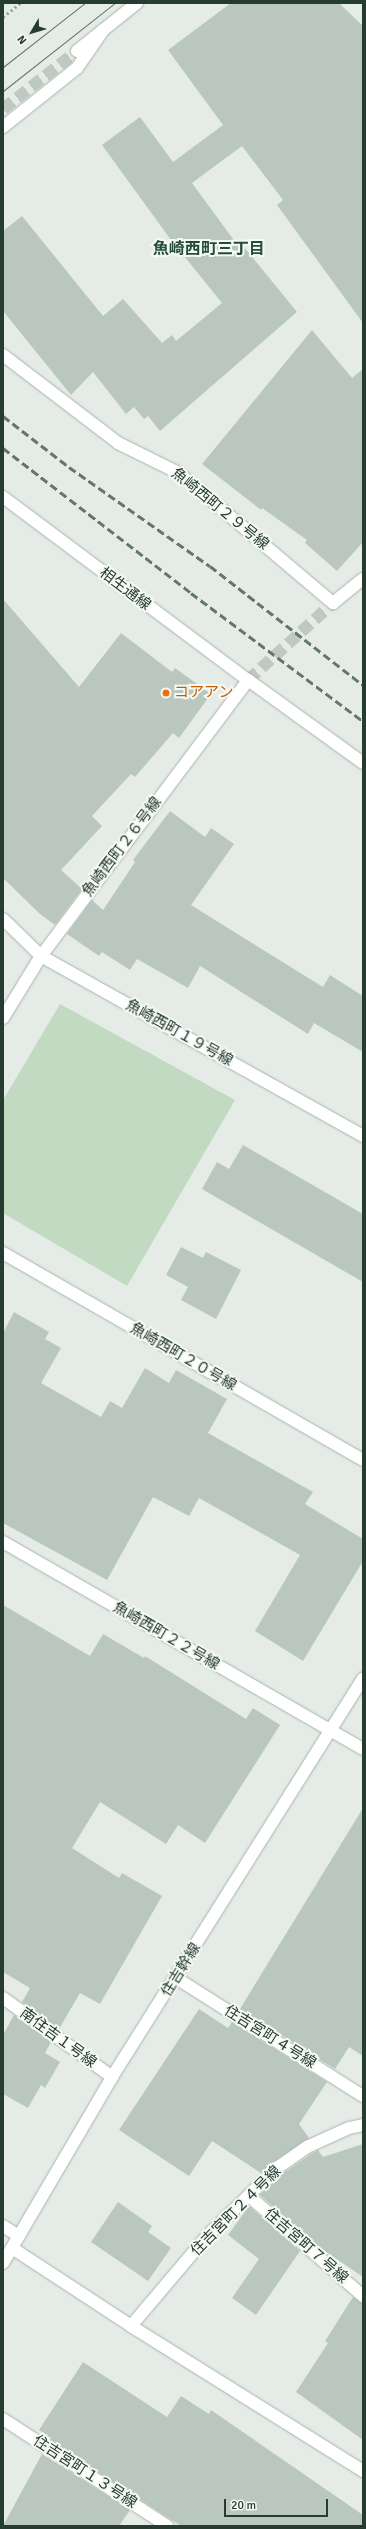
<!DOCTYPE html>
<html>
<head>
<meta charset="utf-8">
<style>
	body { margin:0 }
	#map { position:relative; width:366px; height:2529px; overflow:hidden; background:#e5ece7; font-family:Signika,"Noto Sans JP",sans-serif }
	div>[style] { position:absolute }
	.green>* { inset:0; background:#c1dac1 }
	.building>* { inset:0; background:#bac7bf }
	.minor-tunnel>* { height:12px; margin-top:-6px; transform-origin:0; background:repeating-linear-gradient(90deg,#bfc9c2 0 12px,transparent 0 18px) }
	.path>* { height:2.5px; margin-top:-1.25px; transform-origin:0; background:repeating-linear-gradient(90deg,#89ac98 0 2px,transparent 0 5px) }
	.roads { filter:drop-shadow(0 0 1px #a8b4ac) drop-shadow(0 0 1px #a8b4ac) }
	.minor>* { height:12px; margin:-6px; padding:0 6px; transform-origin:6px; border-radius:6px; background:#fff }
	.tram>* { height:1px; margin:-0.5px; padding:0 0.5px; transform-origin:0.5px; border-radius:0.5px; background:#61776b }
	.rail>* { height:3px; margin-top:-1.5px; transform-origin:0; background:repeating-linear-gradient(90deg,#61776b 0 8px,transparent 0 12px) }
	.dots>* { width:11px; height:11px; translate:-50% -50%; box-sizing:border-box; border:2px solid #f5f9f6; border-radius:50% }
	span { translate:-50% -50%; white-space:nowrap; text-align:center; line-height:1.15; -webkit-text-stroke:4px #f5f9f6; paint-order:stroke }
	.street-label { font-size:15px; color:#263c30 }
	.food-label { font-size:15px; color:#c56008 }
	.left { translate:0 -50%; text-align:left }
	.neighbourhood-label { font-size:16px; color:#244c37; font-weight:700 }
	.frame { position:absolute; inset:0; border:4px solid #263c30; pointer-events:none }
	.north { position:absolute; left:12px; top:12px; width:40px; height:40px; -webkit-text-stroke:3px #f5f9f6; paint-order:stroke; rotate:232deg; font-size:11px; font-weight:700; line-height:16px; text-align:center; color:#263c30 }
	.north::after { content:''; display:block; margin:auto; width:14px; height:18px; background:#263c30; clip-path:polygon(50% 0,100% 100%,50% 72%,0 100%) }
	.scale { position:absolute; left:224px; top:2499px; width:104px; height:18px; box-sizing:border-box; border:2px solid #263c30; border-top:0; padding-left:5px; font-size:12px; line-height:14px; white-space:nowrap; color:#263c30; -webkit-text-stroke:3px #f5f9f6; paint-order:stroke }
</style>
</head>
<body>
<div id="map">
	<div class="green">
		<div style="clip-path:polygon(60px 1004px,235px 1100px,127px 1286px,3px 1213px,3px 1100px)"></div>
	</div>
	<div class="building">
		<div style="clip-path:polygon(231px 3px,339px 3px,363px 26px,363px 323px,277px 205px,283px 200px,242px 146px,192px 183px,236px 243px,239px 241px,297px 312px,160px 431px,148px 416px,144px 419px,134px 407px,126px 414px,93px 372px,71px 395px,3px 311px,3px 231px,22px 216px,103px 316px,123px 299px,162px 343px,172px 335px,176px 341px,222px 303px,171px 240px,102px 145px,140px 117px,173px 162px,223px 125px,168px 50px)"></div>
		<div style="clip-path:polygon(312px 330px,352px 378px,363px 369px,363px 542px,337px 571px,305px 543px,307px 540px,262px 508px,261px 510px,202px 464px)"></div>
		<div style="clip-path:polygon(3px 599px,79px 687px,121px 633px,172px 672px,175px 668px,211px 694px,179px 738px,173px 733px,135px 777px,131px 774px,92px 816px,102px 826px,61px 870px,82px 889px,55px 925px,40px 914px,3px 878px)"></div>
		<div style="clip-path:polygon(170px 811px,205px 837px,211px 828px,234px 844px,191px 905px,323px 987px,330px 975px,363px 996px,363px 1052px,314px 1023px,308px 1034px,200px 966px,188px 988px,137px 959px,130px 970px,102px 952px,99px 956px,67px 934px,92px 900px,103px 910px,135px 862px,133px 860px)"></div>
		<div style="clip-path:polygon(243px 1145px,363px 1214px,363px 1282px,202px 1189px,217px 1162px,229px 1169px)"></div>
		<div style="clip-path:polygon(181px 1247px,203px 1258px,206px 1252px,241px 1270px,216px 1319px,181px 1300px,188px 1287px,166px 1275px)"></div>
		<div style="clip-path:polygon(14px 1312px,49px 1332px,45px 1339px,61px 1348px,41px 1383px,101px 1417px,110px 1401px,122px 1408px,145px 1368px,169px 1383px,176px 1370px,227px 1399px,208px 1433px,313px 1492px,305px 1504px,363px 1539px,363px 1561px,303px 1661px,255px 1631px,300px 1555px,199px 1498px,189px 1516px,153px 1497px,107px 1580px,3px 1523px,3px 1333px)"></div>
		<div style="clip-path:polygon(3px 1605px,90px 1656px,103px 1634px,144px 1658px,145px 1656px,246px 1719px,253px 1708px,280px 1725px,205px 1843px,178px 1825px,166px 1844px,100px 1802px,72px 1848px,119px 1878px,122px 1873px,162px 1896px,100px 2004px,80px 1993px,59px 2029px,22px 2002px,30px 1988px,3px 1972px)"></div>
		<div style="clip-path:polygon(363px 1808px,363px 2056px,349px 2047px,335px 2069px,240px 2009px)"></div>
		<div style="clip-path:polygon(199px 2009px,228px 2028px,232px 2022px,327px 2082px,299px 2124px,309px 2138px,273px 2162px,261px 2173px,212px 2141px,189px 2176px,119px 2130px)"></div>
		<div style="clip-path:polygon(14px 2015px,51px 2042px,45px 2053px,60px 2062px,45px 2088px,41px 2085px,28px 2108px,3px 2094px,3px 2035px)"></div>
		<div style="clip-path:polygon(363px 2144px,363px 2277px,319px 2247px,260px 2195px,282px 2174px,311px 2154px,318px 2150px,323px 2157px)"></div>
		<div style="clip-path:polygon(118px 2202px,152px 2226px,148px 2232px,171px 2248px,148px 2281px,91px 2242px)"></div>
		<div style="clip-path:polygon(249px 2206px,300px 2251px,256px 2315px,232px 2298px,259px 2259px,228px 2235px)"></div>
		<div style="clip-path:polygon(353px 2297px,363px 2303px,363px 2440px,296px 2392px,328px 2343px,325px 2341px)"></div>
		<div style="clip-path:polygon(83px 2362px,167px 2417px,181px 2396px,209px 2414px,211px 2410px,363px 2515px,363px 2526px,181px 2526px,50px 2441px,51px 2438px,39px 2430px)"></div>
		<div style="clip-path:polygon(42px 2454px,130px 2510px,119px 2526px,3px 2526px)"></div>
	</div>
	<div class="minor-tunnel">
		<div style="left:3px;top:109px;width:94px;rotate:-38.1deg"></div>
		<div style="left:248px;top:680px;width:115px;rotate:-42.2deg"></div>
	</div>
	<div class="path">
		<div style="left:3px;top:17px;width:22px;rotate:-39deg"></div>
	</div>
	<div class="roads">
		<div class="minor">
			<div style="left:77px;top:51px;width:77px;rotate:-38.7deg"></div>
			<div style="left:3px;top:127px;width:95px;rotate:-38.6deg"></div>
			<div style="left:77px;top:68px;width:47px;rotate:-55.3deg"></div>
			<div style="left:3px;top:355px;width:145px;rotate:37.4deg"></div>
			<div style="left:118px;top:443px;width:68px;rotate:26.2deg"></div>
			<div style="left:179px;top:473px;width:202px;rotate:40.2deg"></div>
			<div style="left:333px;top:603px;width:38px;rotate:-39deg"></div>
			<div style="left:3px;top:497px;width:306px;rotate:36.8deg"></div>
			<div style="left:248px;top:680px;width:142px;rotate:35.8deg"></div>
			<div style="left:3px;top:919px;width:53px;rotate:44.2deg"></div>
			<div style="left:41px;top:956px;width:369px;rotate:29.2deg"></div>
			<div style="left:3px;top:1018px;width:73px;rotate:-58.5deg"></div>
			<div style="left:41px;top:956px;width:345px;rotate:-53.1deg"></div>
			<div style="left:3px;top:1253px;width:415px;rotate:29.9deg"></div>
			<div style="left:3px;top:1542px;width:415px;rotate:29.9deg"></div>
			<div style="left:176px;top:1978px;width:221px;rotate:32.3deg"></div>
			<div style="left:3px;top:1998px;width:135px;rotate:35.9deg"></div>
			<div style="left:249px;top:2196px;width:152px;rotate:41.3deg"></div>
			<div style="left:3px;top:2226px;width:19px;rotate:32deg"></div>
			<div style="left:12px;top:2248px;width:142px;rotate:33.2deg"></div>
			<div style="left:131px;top:2326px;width:274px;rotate:32deg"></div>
			<div style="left:3px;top:2263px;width:216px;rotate:-59.6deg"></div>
			<div style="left:112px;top:2077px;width:471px;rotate:-57.8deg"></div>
			<div style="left:131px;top:2326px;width:119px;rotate:-49.8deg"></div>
			<div style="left:208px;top:2235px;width:96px;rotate:-44.2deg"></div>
			<div style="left:277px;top:2168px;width:37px;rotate:-35deg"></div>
			<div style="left:307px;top:2147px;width:46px;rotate:-24.3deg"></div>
			<div style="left:349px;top:2128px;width:14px;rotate:-12deg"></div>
			<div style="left:3px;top:2419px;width:196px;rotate:33.1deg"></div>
		</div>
	</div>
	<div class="tram">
		<div style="left:3px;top:67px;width:104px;rotate:-38deg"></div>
		<div style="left:3px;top:91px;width:142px;rotate:-38.2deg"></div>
	</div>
	<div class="rail">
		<div style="left:3px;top:416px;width:83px;rotate:37.7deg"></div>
		<div style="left:69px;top:467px;width:172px;rotate:35.1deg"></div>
		<div style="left:210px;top:566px;width:194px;rotate:37.9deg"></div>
		<div style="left:3px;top:448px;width:237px;rotate:37.6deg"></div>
		<div style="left:191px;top:593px;width:214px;rotate:36.7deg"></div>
	</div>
	<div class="dots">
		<div style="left:166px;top:693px;background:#e8710a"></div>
	</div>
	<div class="street-label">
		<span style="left:220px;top:509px;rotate:39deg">魚崎西町２９号線</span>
		<span style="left:125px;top:589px;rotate:37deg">相生通線</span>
		<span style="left:122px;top:847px;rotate:-53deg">魚崎西町２６号線</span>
		<span style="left:179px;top:1033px;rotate:29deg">魚崎西町１９号線</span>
		<span style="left:183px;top:1357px;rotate:30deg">魚崎西町２０号線</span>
		<span style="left:166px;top:1636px;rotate:30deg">魚崎西町２２号線</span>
		<span style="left:181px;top:1970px;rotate:-58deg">住吉幹線</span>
		<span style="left:270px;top:2037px;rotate:32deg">住吉宮町４号線</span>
		<span style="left:58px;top:2038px;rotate:36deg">南住吉１号線</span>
		<span style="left:236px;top:2211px;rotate:-45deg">住吉宮町２４号線</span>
		<span style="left:306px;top:2246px;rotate:41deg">住吉宮町７号線</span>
		<span style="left:85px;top:2472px;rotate:33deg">住吉宮町１３号線</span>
	</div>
	<div class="food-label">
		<span class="left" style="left:174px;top:693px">コアアン</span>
	</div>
	<div class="neighbourhood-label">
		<span style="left:209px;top:249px">魚崎西町三丁目</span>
	</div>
	<div class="frame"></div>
	<div class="north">N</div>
	<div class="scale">20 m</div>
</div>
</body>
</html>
